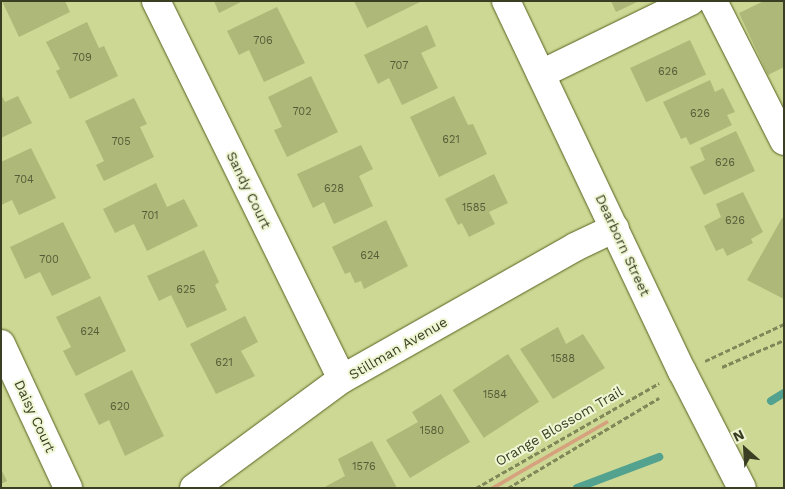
<!DOCTYPE html>
<html>
<head>
<meta charset="utf-8">
<style>
	body { margin:0 }
	#map { position:relative; width:785px; height:489px; overflow:hidden; background:#cdd894; font-family:"Work Sans",sans-serif }
	div>[style] { position:absolute }
	.green>* { inset:0; background:#d6a27e }
	.stream>* { height:8px; margin:-4px; padding:0 4px; transform-origin:4px; border-radius:4px; background:#52a28f }
	.building>* { inset:0; background:#adb879; transform-origin:0 0 }
	.path>* { height:3px; margin-top:-1.5px; transform-origin:0; background:repeating-linear-gradient(90deg,#808859 0 5px,transparent 0 7.5px) }
	.roads { filter:drop-shadow(0 0 1px #59611f) drop-shadow(0 0 1px #59611f) }
	.minor>* { height:28px; margin:-14px; padding:0 14px; transform-origin:14px; border-radius:14px; background:#fff }
	span { translate:-50% -50%; white-space:nowrap; text-align:center; line-height:1.15; -webkit-text-stroke:4px #eff6d4; paint-order:stroke }
	.number-label { font-size:11px; color:#575c38 }
	.number-label span { -webkit-text-stroke-width:0 }
	.street-label { font-size:14px; color:#3a3e23 }
	.frame { position:absolute; inset:0; border:2px solid #3a3e23; pointer-events:none }
	.north { position:absolute; left:720px; top:424px; width:50px; height:50px; -webkit-text-stroke:4px #eff6d4; paint-order:stroke; rotate:334deg; font-size:14px; font-weight:700; line-height:20px; text-align:center; color:#3a3e23 }
	.north::after { content:''; display:block; margin:auto; width:18px; height:22px; background:#3a3e23; clip-path:polygon(50% 0,100% 100%,50% 72%,0 100%) }
</style>
</head>
<body>
<div id="map">
	<div class="green">
		<div style="clip-path:polygon(607px 420px,609px 423px,517px 476px,497px 488px,489px 488px)"></div>
	</div>
	<div class="stream">
		<div style="left:771px;top:401px;width:15px;rotate:-32deg"></div>
		<div style="left:577px;top:488px;width:88px;rotate:-20.7deg"></div>
	</div>
	<div class="building">
		<div style="clip-path:polygon(2px 1px,65px 1px,70px 12px,19px 37px)"></div>
		<div style="clip-path:polygon(214px 1px,243px 1px,219px 13px)"></div>
		<div style="clip-path:polygon(354px 1px,422px 1px,367px 28px)"></div>
		<div style="clip-path:polygon(611px 1px,639px 1px,616px 12px)"></div>
		<div style="clip-path:polygon(764px 1px,784px 1px,784px 67px,768px 75px,739px 13px)"></div>
		<div style="clip-path:polygon(277px 7px,305px 63px,264px 82px,249px 50px,239px 55px,227px 31px)"></div>
		<div style="clip-path:polygon(87px 22px,99px 48px,104px 46px,118px 76px,70px 99px,56px 71px,60px 69px,46px 42px)"></div>
		<div style="clip-path:polygon(427px 25px,436px 46px,421px 53px,438px 88px,402px 105px,389px 78px,378px 84px,364px 55px)"></div>
		<div style="left:690px;top:40px;width:38px;height:66px;rotate:65deg"></div>
		<div style="clip-path:polygon(311px 76px,338px 132px,287px 157px,274px 130px,282px 127px,268px 97px)"></div>
		<div style="clip-path:polygon(710px 80px,715px 92px,723px 88px,735px 112px,727px 115px,732px 125px,690px 145px,686px 137px,681px 139px,663px 102px)"></div>
		<div style="clip-path:polygon(1px 94px,5px 102px,18px 96px,32px 123px,1px 138px)"></div>
		<div style="clip-path:polygon(454px 96px,468px 125px,473px 124px,487px 154px,439px 177px,410px 117px)"></div>
		<div style="clip-path:polygon(134px 98px,147px 124px,140px 127px,154px 157px,104px 181px,96px 165px,104px 161px,85px 121px)"></div>
		<div style="clip-path:polygon(736px 131px,755px 171px,704px 195px,690px 167px,705px 160px,700px 148px)"></div>
		<div style="clip-path:polygon(361px 145px,373px 169px,359px 176px,373px 206px,334px 224px,324px 202px,313px 208px,297px 174px)"></div>
		<div style="clip-path:polygon(31px 148px,56px 198px,19px 215px,12px 200px,1px 205px,1px 162px)"></div>
		<div style="clip-path:polygon(494px 174px,508px 203px,489px 212px,495px 224px,469px 237px,462px 223px,458px 225px,445px 199px)"></div>
		<div style="clip-path:polygon(156px 183px,167px 207px,184px 199px,198px 226px,147px 251px,134px 224px,115px 233px,103px 209px)"></div>
		<div style="clip-path:polygon(743px 192px,763px 232px,751px 239px,753px 243px,727px 256px,723px 248px,716px 251px,704px 226px,721px 217px,716px 204px)"></div>
		<div style="clip-path:polygon(782px 218px,784px 219px,784px 299px,747px 280px)"></div>
		<div style="clip-path:polygon(386px 220px,408px 266px,364px 289px,361px 281px,355px 283px,350px 272px,345px 274px,332px 247px)"></div>
		<div style="clip-path:polygon(63px 222px,91px 278px,52px 296px,40px 272px,25px 279px,10px 247px)"></div>
		<div style="clip-path:polygon(204px 250px,219px 282px,215px 285px,227px 310px,187px 328px,171px 295px,159px 301px,147px 276px)"></div>
		<div style="clip-path:polygon(100px 296px,126px 351px,76px 376px,63px 351px,71px 347px,56px 317px)"></div>
		<div style="clip-path:polygon(245px 316px,258px 342px,241px 351px,255px 376px,216px 394px,190px 344px)"></div>
		<div style="clip-path:polygon(558px 327px,566px 344px,583px 334px,605px 368px,553px 399px,520px 349px)"></div>
		<div style="left:508px;top:354px;width:57px;height:66px;rotate:57deg"></div>
		<div style="clip-path:polygon(132px 370px,164px 436px,125px 456px,109px 420px,99px 425px,84px 394px)"></div>
		<div style="clip-path:polygon(441px 394px,470px 442px,410px 478px,386px 440px,418px 422px,412px 412px)"></div>
		<div style="clip-path:polygon(372px 441px,397px 488px,323px 488px,345px 476px,338px 459px)"></div>
		<div style="clip-path:polygon(1px 469px,7px 481px,1px 484px)"></div>
	</div>
	<div class="path">
		<div style="left:705px;top:361px;width:87px;rotate:-25.1deg"></div>
		<div style="left:722px;top:367px;width:68px;rotate:-23.5deg"></div>
		<div style="left:476px;top:488px;width:211px;rotate:-29.8deg"></div>
		<div style="left:508px;top:488px;width:176px;rotate:-30.8deg"></div>
	</div>
	<div class="roads">
		<div class="minor">
			<div style="left:156px;top:1px;width:421px;rotate:63.8deg"></div>
			<div style="left:506px;top:1px;width:410px;rotate:64.6deg"></div>
			<div style="left:682px;top:371px;width:131px;rotate:62.9deg"></div>
			<div style="left:713px;top:1px;width:157px;rotate:63.1deg"></div>
			<div style="left:541px;top:74px;width:167px;rotate:-26deg"></div>
			<div style="left:1px;top:344px;width:159px;rotate:65deg"></div>
			<div style="left:194px;top:488px;width:184px;rotate:-36.4deg"></div>
			<div style="left:342px;top:379px;width:268px;rotate:-29.5deg"></div>
			<div style="left:575px;top:247px;width:44px;rotate:-25.4deg"></div>
		</div>
	</div>
	<div class="number-label">
		<span style="left:263px;top:41px">706</span>
		<span style="left:82px;top:58px">709</span>
		<span style="left:399px;top:66px">707</span>
		<span style="left:668px;top:72px">626</span>
		<span style="left:302px;top:112px">702</span>
		<span style="left:700px;top:114px">626</span>
		<span style="left:451px;top:140px">621</span>
		<span style="left:121px;top:142px">705</span>
		<span style="left:725px;top:163px">626</span>
		<span style="left:24px;top:180px">704</span>
		<span style="left:334px;top:189px">628</span>
		<span style="left:474px;top:208px">1585</span>
		<span style="left:150px;top:216px">701</span>
		<span style="left:735px;top:221px">626</span>
		<span style="left:370px;top:256px">624</span>
		<span style="left:49px;top:260px">700</span>
		<span style="left:186px;top:290px">625</span>
		<span style="left:90px;top:332px">624</span>
		<span style="left:563px;top:359px">1588</span>
		<span style="left:224px;top:363px">621</span>
		<span style="left:495px;top:395px">1584</span>
		<span style="left:120px;top:407px">620</span>
		<span style="left:432px;top:431px">1580</span>
		<span style="left:364px;top:467px">1576</span>
	</div>
	<div class="street-label">
		<span style="left:249px;top:190px;rotate:64deg">Sandy Court</span>
		<span style="left:623px;top:245px;rotate:65deg">Dearborn Street</span>
		<span style="left:398px;top:348px;rotate:-30deg">Stillman Avenue</span>
		<span style="left:35px;top:416px;rotate:65deg">Daisy Court</span>
		<span style="left:559px;top:426px;rotate:-30deg">Orange Blossom Trail</span>
	</div>
	<div class="frame"></div>
	<div class="north">N</div>
</div>
</body>
</html>
